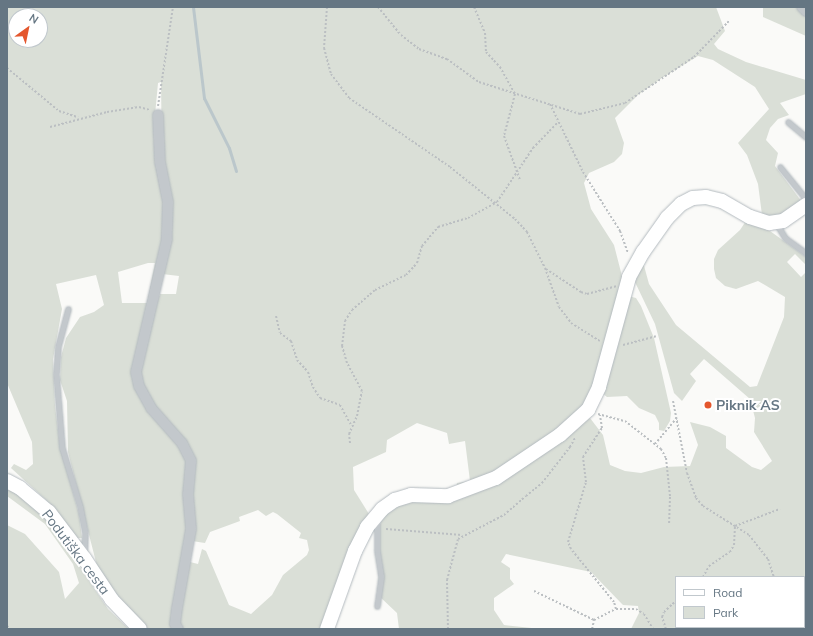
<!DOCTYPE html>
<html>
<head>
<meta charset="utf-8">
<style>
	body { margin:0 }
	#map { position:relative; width:813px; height:636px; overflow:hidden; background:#fafaf8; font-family:Mulish,sans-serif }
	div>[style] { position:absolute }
	.green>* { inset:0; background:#dadfd7 }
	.stream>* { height:3px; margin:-1.5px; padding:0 1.5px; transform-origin:1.5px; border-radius:1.5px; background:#bbc7cb }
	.path>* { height:2px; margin-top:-1px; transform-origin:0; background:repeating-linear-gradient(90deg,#bbbfc2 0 2px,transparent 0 4px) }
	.roads { filter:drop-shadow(0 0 1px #b3babf) drop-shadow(0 0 1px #b3babf) }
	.lane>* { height:5px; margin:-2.5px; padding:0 2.5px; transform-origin:2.5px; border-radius:2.5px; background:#c3c8cc }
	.street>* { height:10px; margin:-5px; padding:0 5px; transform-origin:5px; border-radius:5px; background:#c3c8cc }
	.secondary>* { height:14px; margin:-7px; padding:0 7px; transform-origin:7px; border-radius:7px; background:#fff }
	.dots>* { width:11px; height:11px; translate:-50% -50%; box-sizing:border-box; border:2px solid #fff; border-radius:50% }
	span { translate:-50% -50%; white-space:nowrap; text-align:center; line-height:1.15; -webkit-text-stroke:4px #fff; paint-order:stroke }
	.poi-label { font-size:14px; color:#657683; font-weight:700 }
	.left { translate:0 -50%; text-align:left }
	.street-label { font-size:14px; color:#657683 }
	.frame { position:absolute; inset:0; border:8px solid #657683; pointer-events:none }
	.legend { position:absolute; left:675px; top:576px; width:130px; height:52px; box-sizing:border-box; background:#fff; border:1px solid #c1c8cd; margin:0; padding:5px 7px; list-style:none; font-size:12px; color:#657683 }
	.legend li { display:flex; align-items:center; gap:8px; height:20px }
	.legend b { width:20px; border:1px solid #c1c8cd }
	.north { position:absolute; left:8px; top:8px; width:40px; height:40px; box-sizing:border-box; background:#fff; border:1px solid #c1c8cd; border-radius:50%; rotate:33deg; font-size:11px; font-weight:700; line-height:16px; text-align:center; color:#657683 }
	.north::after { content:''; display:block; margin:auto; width:14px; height:18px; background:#e4572e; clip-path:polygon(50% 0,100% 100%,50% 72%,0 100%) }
</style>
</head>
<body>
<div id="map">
	<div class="green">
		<div style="clip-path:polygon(evenodd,7px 7px,716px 7px,725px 31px,714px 44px,718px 49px,746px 62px,806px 80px,806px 94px,780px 103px,789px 115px,778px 119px,770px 128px,766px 140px,778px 153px,775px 166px,802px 202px,785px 214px,775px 217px,770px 218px,757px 215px,762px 215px,758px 184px,747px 155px,738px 143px,769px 109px,755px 87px,713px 60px,698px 56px,662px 78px,638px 95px,615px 118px,624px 143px,622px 154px,614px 162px,589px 173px,584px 183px,591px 209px,614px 245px,623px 280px,595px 384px,587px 400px,574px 416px,504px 467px,477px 483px,456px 488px,457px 483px,470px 481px,465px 441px,449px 444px,447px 433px,417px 423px,387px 440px,386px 452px,353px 467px,354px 490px,369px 514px,355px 539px,322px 629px,181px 629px,178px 622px,180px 606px,187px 569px,190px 562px,198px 564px,202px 549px,206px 551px,229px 605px,251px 614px,272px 595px,283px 575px,307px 555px,309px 550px,307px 540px,299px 538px,301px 533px,277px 514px,273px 512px,266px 516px,258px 510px,239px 517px,240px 521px,210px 532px,205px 543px,192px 541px,190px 497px,192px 458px,185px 443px,155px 411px,142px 387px,138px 371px,152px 313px,160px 294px,176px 294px,179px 276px,162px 274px,169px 244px,170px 213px,162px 162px,161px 82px,158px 83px,155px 115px,158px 132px,156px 161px,165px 190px,166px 228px,161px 264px,134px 373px,143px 399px,151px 412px,180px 444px,188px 460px,189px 472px,185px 496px,188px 526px,187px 543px,174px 605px,173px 624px,175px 629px,147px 629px,125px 608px,98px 570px,68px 452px,67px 401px,60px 380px,61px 357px,66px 338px,80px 317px,94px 312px,104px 305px,96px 275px,56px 284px,62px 309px,53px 359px,55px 406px,60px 446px,79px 514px,82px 538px,77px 538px,46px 500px,11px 468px,14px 464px,26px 470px,33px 464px,32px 442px,7px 383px,7px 7px,16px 16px,40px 16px,40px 40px,16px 40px,16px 16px,7px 7px,148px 263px,155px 263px,147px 303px,122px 303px,118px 272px,148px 263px)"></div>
		<div style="clip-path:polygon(763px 7px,798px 7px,806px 16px,806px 36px,763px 17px)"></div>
		<div style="clip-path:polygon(evenodd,746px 221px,770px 231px,806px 257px,806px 265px,795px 254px,787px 262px,801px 277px,806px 272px,806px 629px,631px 629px,639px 613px,638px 606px,623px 605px,591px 572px,506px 554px,501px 562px,510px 568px,510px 579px,514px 584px,494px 598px,494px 610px,504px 625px,541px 629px,399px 629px,397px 613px,379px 596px,378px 531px,384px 513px,398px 503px,448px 500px,570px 433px,590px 418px,603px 435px,610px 465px,625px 471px,641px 473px,664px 467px,690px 466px,698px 445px,690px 422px,710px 427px,726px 436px,726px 448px,752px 467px,761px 470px,772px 461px,754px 432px,755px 418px,750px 399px,704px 359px,690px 374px,696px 381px,682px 401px,674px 393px,655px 324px,634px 280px,643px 262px,649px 284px,676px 325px,750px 387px,757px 386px,784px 317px,785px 297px,758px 281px,736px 289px,725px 286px,716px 278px,714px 269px,714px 259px,718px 250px,740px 230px,746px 221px,676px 577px,804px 577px,804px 627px,676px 627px,676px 577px)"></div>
		<div style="clip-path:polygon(628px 296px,636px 298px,641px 306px,654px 338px,671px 413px,670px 421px,664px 431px,659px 430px,659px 423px,655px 415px,639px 408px,627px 396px,607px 397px,602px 393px)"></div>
		<div style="clip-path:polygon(7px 487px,19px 494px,49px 521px,108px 609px,129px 629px,7px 629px,7px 525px,25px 534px,59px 572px,65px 599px,79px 583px,73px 564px,45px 524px,7px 496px)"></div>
	</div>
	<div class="stream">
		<div style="left:193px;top:7px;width:92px;rotate:83.1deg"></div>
		<div style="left:204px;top:98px;width:56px;rotate:63.4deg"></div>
		<div style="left:229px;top:148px;width:24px;rotate:73deg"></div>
	</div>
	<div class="path">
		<div style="left:327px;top:7px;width:41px;rotate:94.2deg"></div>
		<div style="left:324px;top:48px;width:27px;rotate:75deg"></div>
		<div style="left:331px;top:74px;width:30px;rotate:53deg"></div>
		<div style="left:349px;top:98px;width:122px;rotate:34.3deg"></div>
		<div style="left:450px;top:167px;width:83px;rotate:38.7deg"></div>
		<div style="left:515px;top:219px;width:18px;rotate:47deg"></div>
		<div style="left:527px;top:232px;width:40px;rotate:63.4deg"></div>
		<div style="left:545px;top:268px;width:41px;rotate:70.3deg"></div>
		<div style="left:559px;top:307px;width:20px;rotate:53deg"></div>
		<div style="left:571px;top:323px;width:34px;rotate:32deg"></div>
		<div style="left:378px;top:7px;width:36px;rotate:51deg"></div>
		<div style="left:401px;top:35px;width:23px;rotate:38deg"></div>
		<div style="left:419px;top:49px;width:30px;rotate:20deg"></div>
		<div style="left:447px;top:59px;width:39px;rotate:36deg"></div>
		<div style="left:479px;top:82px;width:106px;rotate:17.6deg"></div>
		<div style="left:580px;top:114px;width:46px;rotate:-13.7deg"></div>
		<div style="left:625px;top:103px;width:83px;rotate:-33.7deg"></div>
		<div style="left:694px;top:57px;width:50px;rotate:-45.8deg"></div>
		<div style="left:474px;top:7px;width:28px;rotate:67deg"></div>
		<div style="left:485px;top:33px;width:19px;rotate:87deg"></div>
		<div style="left:486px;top:52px;width:21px;rotate:47deg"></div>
		<div style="left:500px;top:67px;width:31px;rotate:61deg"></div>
		<div style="left:515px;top:94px;width:43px;rotate:104.7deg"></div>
		<div style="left:504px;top:136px;width:47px;rotate:70deg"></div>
		<div style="left:7px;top:68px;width:67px;rotate:39.6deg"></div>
		<div style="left:59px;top:111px;width:20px;rotate:18deg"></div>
		<div style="left:550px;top:104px;width:76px;rotate:64.1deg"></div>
		<div style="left:583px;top:172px;width:70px;rotate:57.9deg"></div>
		<div style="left:620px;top:231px;width:23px;rotate:70deg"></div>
		<div style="left:158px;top:106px;width:100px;rotate:-81.4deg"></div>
		<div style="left:50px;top:127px;width:59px;rotate:-14.7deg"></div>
		<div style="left:107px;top:112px;width:32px;rotate:-9deg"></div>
		<div style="left:139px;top:107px;width:11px;rotate:15deg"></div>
		<div style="left:546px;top:269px;width:42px;rotate:33.3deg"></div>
		<div style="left:581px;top:292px;width:6px;rotate:18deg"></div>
		<div style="left:587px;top:294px;width:30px;rotate:-15deg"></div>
		<div style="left:276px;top:316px;width:17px;rotate:77deg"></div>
		<div style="left:280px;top:333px;width:14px;rotate:36deg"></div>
		<div style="left:291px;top:341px;width:20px;rotate:72deg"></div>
		<div style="left:297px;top:360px;width:16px;rotate:47deg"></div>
		<div style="left:308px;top:372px;width:16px;rotate:72deg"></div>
		<div style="left:313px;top:387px;width:13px;rotate:58deg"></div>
		<div style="left:320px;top:398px;width:21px;rotate:19deg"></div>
		<div style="left:340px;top:405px;width:23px;rotate:61deg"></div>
		<div style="left:623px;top:345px;width:34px;rotate:-15deg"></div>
		<div style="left:673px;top:401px;width:73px;rotate:79deg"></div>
		<div style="left:687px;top:473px;width:27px;rotate:70deg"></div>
		<div style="left:696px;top:498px;width:11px;rotate:49deg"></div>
		<div style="left:703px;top:506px;width:54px;rotate:32.2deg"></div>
		<div style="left:749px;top:535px;width:31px;rotate:52deg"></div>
		<div style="left:768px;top:559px;width:19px;rotate:72deg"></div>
		<div style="left:598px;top:414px;width:28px;rotate:15deg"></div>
		<div style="left:625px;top:421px;width:46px;rotate:37.9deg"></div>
		<div style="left:661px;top:449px;width:10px;rotate:61deg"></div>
		<div style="left:666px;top:458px;width:39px;rotate:84deg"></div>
		<div style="left:670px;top:497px;width:26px;rotate:92deg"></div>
		<div style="left:350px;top:443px;width:9px;rotate:-96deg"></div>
		<div style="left:349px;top:434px;width:20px;rotate:-66deg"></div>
		<div style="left:357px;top:416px;width:25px;rotate:-79deg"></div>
		<div style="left:362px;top:391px;width:32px;rotate:-118deg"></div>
		<div style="left:347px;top:363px;width:18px;rotate:-106deg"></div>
		<div style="left:342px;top:346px;width:25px;rotate:-83deg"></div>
		<div style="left:345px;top:321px;width:13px;rotate:-58deg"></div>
		<div style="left:352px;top:310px;width:30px;rotate:-41deg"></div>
		<div style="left:375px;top:290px;width:34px;rotate:-26deg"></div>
		<div style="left:406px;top:275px;width:16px;rotate:-47deg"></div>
		<div style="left:417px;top:263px;width:18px;rotate:-74deg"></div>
		<div style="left:422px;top:246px;width:25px;rotate:-50deg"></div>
		<div style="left:438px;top:227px;width:31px;rotate:-17deg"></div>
		<div style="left:468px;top:218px;width:33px;rotate:-29deg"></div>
		<div style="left:497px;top:202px;width:65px;rotate:-56.3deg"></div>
		<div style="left:533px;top:148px;width:36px;rotate:-46deg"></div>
		<div style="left:655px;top:444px;width:34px;rotate:-50deg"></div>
		<div style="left:735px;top:526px;width:48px;rotate:-20.7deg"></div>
		<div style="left:386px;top:529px;width:76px;rotate:4.5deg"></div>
		<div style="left:703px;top:577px;width:13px;rotate:-61deg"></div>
		<div style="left:709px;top:566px;width:25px;rotate:-34deg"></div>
		<div style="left:730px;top:552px;width:8px;rotate:-60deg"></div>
		<div style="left:734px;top:545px;width:19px;rotate:-87deg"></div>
		<div style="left:534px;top:591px;width:67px;rotate:25.8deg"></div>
		<div style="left:594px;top:620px;width:25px;rotate:-27deg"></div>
		<div style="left:616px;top:609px;width:7px;rotate:-106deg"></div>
		<div style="left:614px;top:602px;width:68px;rotate:-129.1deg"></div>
		<div style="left:571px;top:549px;width:8px;rotate:-113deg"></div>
		<div style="left:568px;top:542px;width:63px;rotate:-73.3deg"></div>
		<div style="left:586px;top:482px;width:25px;rotate:-97deg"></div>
		<div style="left:583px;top:457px;width:35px;rotate:-57deg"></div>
		<div style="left:602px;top:428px;width:13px;rotate:-99deg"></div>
		<div style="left:616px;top:609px;width:20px"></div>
		<div style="left:636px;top:609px;width:9px;rotate:32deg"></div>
		<div style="left:644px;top:614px;width:17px;rotate:59deg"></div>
		<div style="left:7px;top:626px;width:4px;rotate:45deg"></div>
		<div style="left:783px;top:627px;width:2px;rotate:90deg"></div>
		<div style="left:448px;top:629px;width:49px;rotate:-91.2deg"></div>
		<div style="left:447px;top:580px;width:42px;rotate:-75deg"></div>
		<div style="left:458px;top:539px;width:52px;rotate:-27.6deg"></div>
		<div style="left:504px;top:515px;width:29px;rotate:-41deg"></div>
		<div style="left:526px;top:496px;width:21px;rotate:-39deg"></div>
		<div style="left:542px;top:483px;width:46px;rotate:-52.1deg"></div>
		<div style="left:570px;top:447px;width:10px;rotate:-61deg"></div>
		<div style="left:592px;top:629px;width:9px;rotate:-77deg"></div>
		<div style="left:666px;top:629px;width:13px;rotate:-108deg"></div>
		<div style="left:662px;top:617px;width:5px;rotate:-68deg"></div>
		<div style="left:664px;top:612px;width:16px;rotate:-43deg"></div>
	</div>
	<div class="roads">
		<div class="lane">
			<div style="left:788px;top:122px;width:23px;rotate:40deg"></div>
			<div style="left:780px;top:167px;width:41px;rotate:50.9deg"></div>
			<div style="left:776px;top:223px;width:17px;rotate:59deg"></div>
			<div style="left:785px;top:238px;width:26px;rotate:36deg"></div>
			<div style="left:68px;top:309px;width:38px;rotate:105deg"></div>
			<div style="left:58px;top:346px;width:28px;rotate:94deg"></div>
			<div style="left:56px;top:374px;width:74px;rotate:85.4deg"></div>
			<div style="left:62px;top:448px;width:62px;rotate:73deg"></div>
			<div style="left:80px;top:507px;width:25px;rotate:79deg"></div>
			<div style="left:85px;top:532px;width:23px;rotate:92deg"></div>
			<div style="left:377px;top:606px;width:30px;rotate:-82deg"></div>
			<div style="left:381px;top:576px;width:26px;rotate:-99deg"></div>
			<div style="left:377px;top:550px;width:31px;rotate:-90deg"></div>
		</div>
		<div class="street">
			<div style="left:802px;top:7px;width:6px;rotate:45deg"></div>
			<div style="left:158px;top:115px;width:47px;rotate:87.6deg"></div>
			<div style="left:160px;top:162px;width:41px;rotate:78.7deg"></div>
			<div style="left:168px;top:202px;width:37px;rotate:92deg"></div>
			<div style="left:167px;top:239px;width:137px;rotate:103.1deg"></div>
			<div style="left:136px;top:372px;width:14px;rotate:78deg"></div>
			<div style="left:139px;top:386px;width:25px;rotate:61deg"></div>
			<div style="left:151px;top:408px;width:47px;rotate:48.5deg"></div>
			<div style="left:182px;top:443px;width:20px;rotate:63deg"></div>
			<div style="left:191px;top:461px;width:33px;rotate:95deg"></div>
			<div style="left:188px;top:494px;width:35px;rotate:85deg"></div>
			<div style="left:191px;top:529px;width:80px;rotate:100deg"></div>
			<div style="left:177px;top:608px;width:16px;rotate:97deg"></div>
			<div style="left:175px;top:624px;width:6px;rotate:59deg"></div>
		</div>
		<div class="secondary">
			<div style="left:7px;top:481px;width:15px;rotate:28deg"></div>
			<div style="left:20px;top:488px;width:38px;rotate:40deg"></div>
			<div style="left:49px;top:512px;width:58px;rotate:52.7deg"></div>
			<div style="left:84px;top:558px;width:50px;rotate:56.3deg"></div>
			<div style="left:112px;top:600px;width:40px;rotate:46deg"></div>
			<div style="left:327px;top:629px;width:83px;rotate:-70.3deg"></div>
			<div style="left:355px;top:551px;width:27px;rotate:-63deg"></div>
			<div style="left:367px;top:527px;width:23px;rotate:-50deg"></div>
			<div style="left:382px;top:509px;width:16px;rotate:-35deg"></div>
			<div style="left:395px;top:500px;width:17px;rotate:-17deg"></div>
			<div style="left:411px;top:495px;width:37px;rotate:2deg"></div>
			<div style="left:448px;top:496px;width:51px;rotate:-20.6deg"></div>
			<div style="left:496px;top:478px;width:77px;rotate:-33.9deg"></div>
			<div style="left:560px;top:435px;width:38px;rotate:-42deg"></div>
			<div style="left:588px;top:410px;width:25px;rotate:-64deg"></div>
			<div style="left:599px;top:387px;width:114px;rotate:-74.7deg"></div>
			<div style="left:629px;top:277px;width:29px;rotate:-61deg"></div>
			<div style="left:643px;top:252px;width:42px;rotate:-54.8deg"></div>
			<div style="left:667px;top:218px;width:20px;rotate:-45deg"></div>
			<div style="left:681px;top:204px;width:13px;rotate:-27deg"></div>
			<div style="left:693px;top:198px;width:13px;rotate:-4deg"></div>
			<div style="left:706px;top:197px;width:16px;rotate:14deg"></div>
			<div style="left:722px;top:201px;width:32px;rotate:30deg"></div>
			<div style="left:750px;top:217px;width:20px;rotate:18deg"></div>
			<div style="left:769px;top:223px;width:14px;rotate:-8deg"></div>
			<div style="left:783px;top:221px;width:28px;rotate:-35deg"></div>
		</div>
	</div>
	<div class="dots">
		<div style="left:708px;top:405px;background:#e4572e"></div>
	</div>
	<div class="poi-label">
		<span class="left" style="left:716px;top:405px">Piknik AS</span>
	</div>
	<div class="street-label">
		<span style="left:76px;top:552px;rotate:53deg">Podutiška cesta</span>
	</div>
	<div class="frame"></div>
	<ul class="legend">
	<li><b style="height:5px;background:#fff"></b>Road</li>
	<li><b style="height:11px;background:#dadfd7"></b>Park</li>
	</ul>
	<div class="north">N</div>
</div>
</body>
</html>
